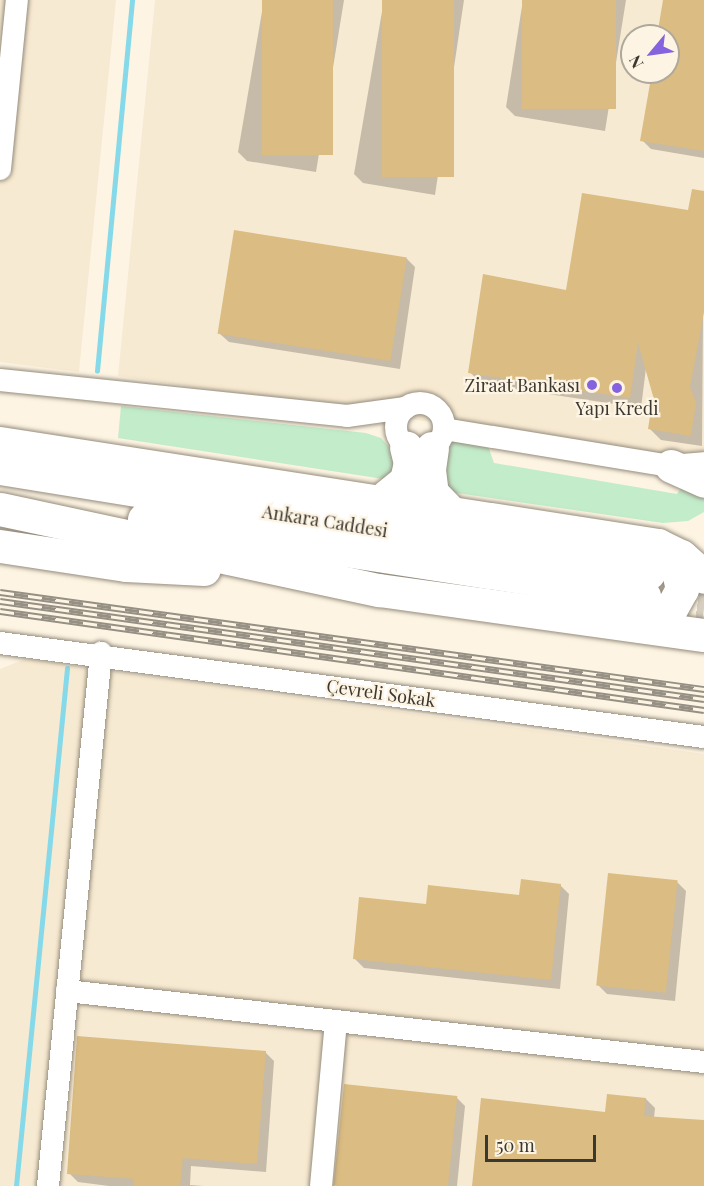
<!DOCTYPE html>
<html>
<head>
<meta charset="utf-8">
<style>
	body { margin:0 }
	#map { position:relative; width:704px; height:1186px; overflow:hidden; background:#fdf4e3; font-family:"Playfair Display",serif }
	div>[style] { position:absolute }
	.built>* { inset:0; background:#f7ead2 }
	.green>* { inset:0; background:#c2ecca }
	.shadow>* { inset:0; background:#0003 }
	.stream>* { height:4.5px; margin:-2.25px; padding:0 2.25px; transform-origin:2.25px; border-radius:2.25px; background:#86d9e8 }
	.building>* { inset:0; background:#dbbc82; transform-origin:0 0 }
	.highway-tunnel>* { height:33px; margin-top:-16.5px; transform-origin:0; background:repeating-linear-gradient(90deg,#d6cebf 0 33px,transparent 0 49px) }
	.roads { filter:drop-shadow(0 0 2px #958c7d) drop-shadow(0 0 2px #958c7d) }
	.minor>* { height:22px; margin:-11px; padding:0 11px; transform-origin:11px; border-radius:11px; background:#fff }
	.minor>.ring { margin:-11px; padding:0; box-sizing:content-box; background:none; border:22px solid #fff; border-radius:50% }
	.highway>* { height:33px; margin:-16.5px; padding:0 16.5px; transform-origin:16.5px; border-radius:16.5px; background:#fff }
	.rail>* { height:7px; margin-top:-3.5px; transform-origin:0; background:repeating-linear-gradient(90deg,#fdf4e3 0 14px,#958f84 0 28px); box-sizing:border-box; border-block:2px solid #958f84 }
	.dots>* { width:16px; height:16px; translate:-50% -50%; box-sizing:border-box; border:3px solid #fdf4e3; border-radius:50% }
	span { translate:-50% -50%; white-space:nowrap; text-align:center; line-height:1.15; -webkit-text-stroke:4.5px #fdf4e3; paint-order:stroke }
	.poi-label { font-size:18px; color:#3b3731 }
	.right { translate:-100% -50%; text-align:right }
	.street-label { font-size:18px; color:#3b3731 }
	.north { position:absolute; left:620px; top:24px; width:60px; height:60px; box-sizing:border-box; background:#fdf4e3; border:2px solid #afa89c; border-radius:50%; rotate:241deg; font-size:16px; font-weight:700; line-height:24px; text-align:center; color:#3b3731 }
	.north::after { content:''; display:block; margin:auto; width:21px; height:27px; background:#8663de; clip-path:polygon(50% 0,100% 100%,50% 72%,0 100%) }
	.scale { position:absolute; left:485px; top:1135px; width:111px; height:27px; box-sizing:border-box; border:3px solid #3b3731; border-top:0; padding-left:8px; font-size:18px; line-height:21px; white-space:nowrap; color:#3b3731; -webkit-text-stroke:4px #fdf4e3; paint-order:stroke }
</style>
</head>
<body>
<div id="map">
	<div class="built">
		<div style="clip-path:polygon(0 0,116px 0,79px 372px,0 362px)"></div>
		<div style="clip-path:polygon(evenodd,155px 0,704px 0,704px 462px,118px 376px,155px 0,632px 36px,668px 36px,668px 72px,632px 72px,632px 36px)"></div>
		<div style="clip-path:polygon(25px 659px,704px 754px,704px 1186px,0 1186px,0 669px)"></div>
	</div>
	<div class="green">
		<div style="clip-path:polygon(121px 406px,366px 433px,381px 438px,396px 455px,390px 480px,118px 438px)"></div>
		<div style="clip-path:polygon(454px 436px,487px 443px,494px 463px,677px 494px,687px 479px,704px 489px,704px 512px,688px 521px,663px 523px,443px 491px,441px 463px)"></div>
	</div>
	<div class="shadow">
		<div style="clip-path:polygon(264px 0,344px 0,316px 172px,247px 161px,238px 152px)"></div>
		<div style="clip-path:polygon(384px 0,464px 0,435px 195px,363px 183px,354px 174px)"></div>
		<div style="clip-path:polygon(523px 0,626px 0,605px 131px,515px 116px,506px 107px)"></div>
		<div style="clip-path:polygon(665px 0,704px 0,704px 158px,651px 149px,642px 140px,653px 72px,668px 72px,668px 36px,659px 36px)"></div>
		<div style="clip-path:polygon(704px 193px,702px 446px,661px 440px,649px 428px,654px 396px,646px 368px,641px 408px,481px 384px,470px 372px,568px 291px,689px 212px)"></div>
		<div style="clip-path:polygon(406px 258px,415px 267px,400px 369px,229px 342px,220px 334px)"></div>
		<div style="clip-path:polygon(677px 882px,686px 891px,675px 1001px,607px 994px,598px 985px)"></div>
		<div style="clip-path:polygon(560px 885px,569px 894px,560px 989px,364px 968px,355px 959px,427px 905px,521px 896px)"></div>
		<div style="clip-path:polygon(265px 1052px,274px 1061px,266px 1172px,191px 1166px,190px 1185px,204px 1186px,109px 1186px,78px 1182px,69px 1173px)"></div>
		<div style="clip-path:polygon(456px 1097px,465px 1106px,457px 1186px,336px 1186px)"></div>
		<div style="clip-path:polygon(646px 1099px,655px 1108px,654px 1118px,704px 1123px,704px 1186px,474px 1186px,606px 1113px)"></div>
	</div>
	<div class="stream">
		<div style="left:97px;top:371px;width:373px;rotate:-84.6deg"></div>
		<div style="left:16px;top:1186px;width:520px;rotate:-84.37deg"></div>
	</div>
	<div class="building">
		<div style="left:262px;top:0;width:71px;height:155px"></div>
		<div style="left:382px;top:0;width:72px;height:177px"></div>
		<div style="left:522px;top:0;width:94px;height:109px"></div>
		<div style="clip-path:polygon(663px 0,704px 0,704px 151px,640px 141px,652px 72px,668px 72px,668px 36px,657px 36px)"></div>
		<div style="clip-path:polygon(692px 189px,704px 191px,704px 312px,690px 387px,696px 402px,691px 436px,648px 429px,653px 396px,638px 343px,630px 398px,468px 373px,483px 274px,566px 290px,582px 193px,688px 210px)"></div>
		<div style="left:234px;top:230px;width:175px;height:105px;rotate:9deg"></div>
		<div style="left:608px;top:873px;width:70px;height:113px;rotate:6deg"></div>
		<div style="clip-path:polygon(521px 879px,561px 884px,551px 980px,353px 959px,359px 897px,426px 904px,428px 885px,519px 895px)"></div>
		<div style="clip-path:polygon(77px 1036px,266px 1051px,257px 1164px,183px 1158px,180px 1186px,133px 1186px,134px 1179px,67px 1174px)"></div>
		<div style="left:344px;top:1084px;width:114px;height:102px;rotate:6deg"></div>
		<div style="clip-path:polygon(607px 1094px,646px 1098px,644px 1116px,704px 1120px,704px 1186px,472px 1186px,481px 1098px,605px 1112px)"></div>
	</div>
	<div class="highway-tunnel">
		<div style="left:649px;top:597px;width:56px;rotate:8.3deg"></div>
	</div>
	<div class="roads">
		<div class="minor">
			<div style="left:0;top:169px;width:170px;rotate:-84.3deg"></div>
			<div style="left:0;top:380px;width:349px;rotate:5.9deg"></div>
			<div style="left:347px;top:416px;width:59px;rotate:-7.9deg"></div>
			<div class="ring" style="left:396px;top:403px;width:26px;height:26px"></div>
			<div style="left:444px;top:429px;width:230px;rotate:9.3deg"></div>
			<div style="left:671px;top:466px;width:33px;rotate:-5deg"></div>
			<div style="left:0;top:643px;width:710px;rotate:7.61deg"></div>
			<div style="left:67px;top:991px;width:641px;rotate:6.36deg"></div>
			<div style="left:48px;top:1186px;width:536px;rotate:-84.32deg"></div>
			<div style="left:321px;top:1186px;width:165px;rotate:-84.8deg"></div>
		</div>
		<div class="highway">
			<div style="left:0;top:443px;width:666px;rotate:8.81deg"></div>
			<div style="left:658px;top:545px;width:25px;rotate:26deg"></div>
			<div style="left:681px;top:556px;width:31px;rotate:42deg"></div>
			<div style="left:432px;top:448px;width:22px;rotate:98deg"></div>
			<div style="left:429px;top:470px;width:23px;rotate:83deg"></div>
			<div style="left:432px;top:493px;width:30px;rotate:46deg"></div>
			<div style="left:671px;top:466px;width:36px;rotate:24deg"></div>
			<div style="left:0;top:468px;width:657px;rotate:9.19deg"></div>
			<div style="left:378px;top:503px;width:36px;rotate:-39deg"></div>
			<div style="left:406px;top:480px;width:17px;rotate:-77deg"></div>
			<div style="left:410px;top:463px;width:16px;rotate:-104deg"></div>
			<div style="left:0;top:509px;width:388px;rotate:12.1deg"></div>
			<div style="left:379px;top:590px;width:328px;rotate:7.9deg"></div>
			<div style="left:144px;top:519px;width:506px;rotate:8.75deg"></div>
			<div style="left:0;top:546px;width:127px;rotate:8.6deg"></div>
			<div style="left:126px;top:565px;width:78px;rotate:2.9deg"></div>
			<div style="left:640px;top:626px;width:30px;rotate:-23deg"></div>
			<div style="left:668px;top:614px;width:29px;rotate:-61deg"></div>
			<div style="left:682px;top:589px;width:26px;rotate:-103deg"></div>
			<div style="left:676px;top:564px;width:20px;rotate:-139deg"></div>
		</div>
	</div>
	<div class="rail">
		<div style="left:0;top:592px;width:711px;rotate:7.85deg"></div>
		<div style="left:0;top:601px;width:711px;rotate:7.92deg"></div>
		<div style="left:0;top:611px;width:711px;rotate:8deg"></div>
	</div>
	<div class="dots">
		<div style="left:592px;top:385px;background:#8663de"></div>
		<div style="left:617px;top:388px;background:#8663de"></div>
	</div>
	<div class="poi-label">
		<span class="right" style="left:580px;top:385px">Ziraat Bankası</span>
		<span style="left:617px;top:408px">Yapı Kredi</span>
	</div>
	<div class="street-label">
		<span style="left:325px;top:521px;rotate:9deg">Ankara Caddesi</span>
		<span style="left:381px;top:693px;rotate:8deg">Çevreli Sokak</span>
	</div>
	<div class="north">N</div>
	<div class="scale">50 m</div>
</div>
</body>
</html>
